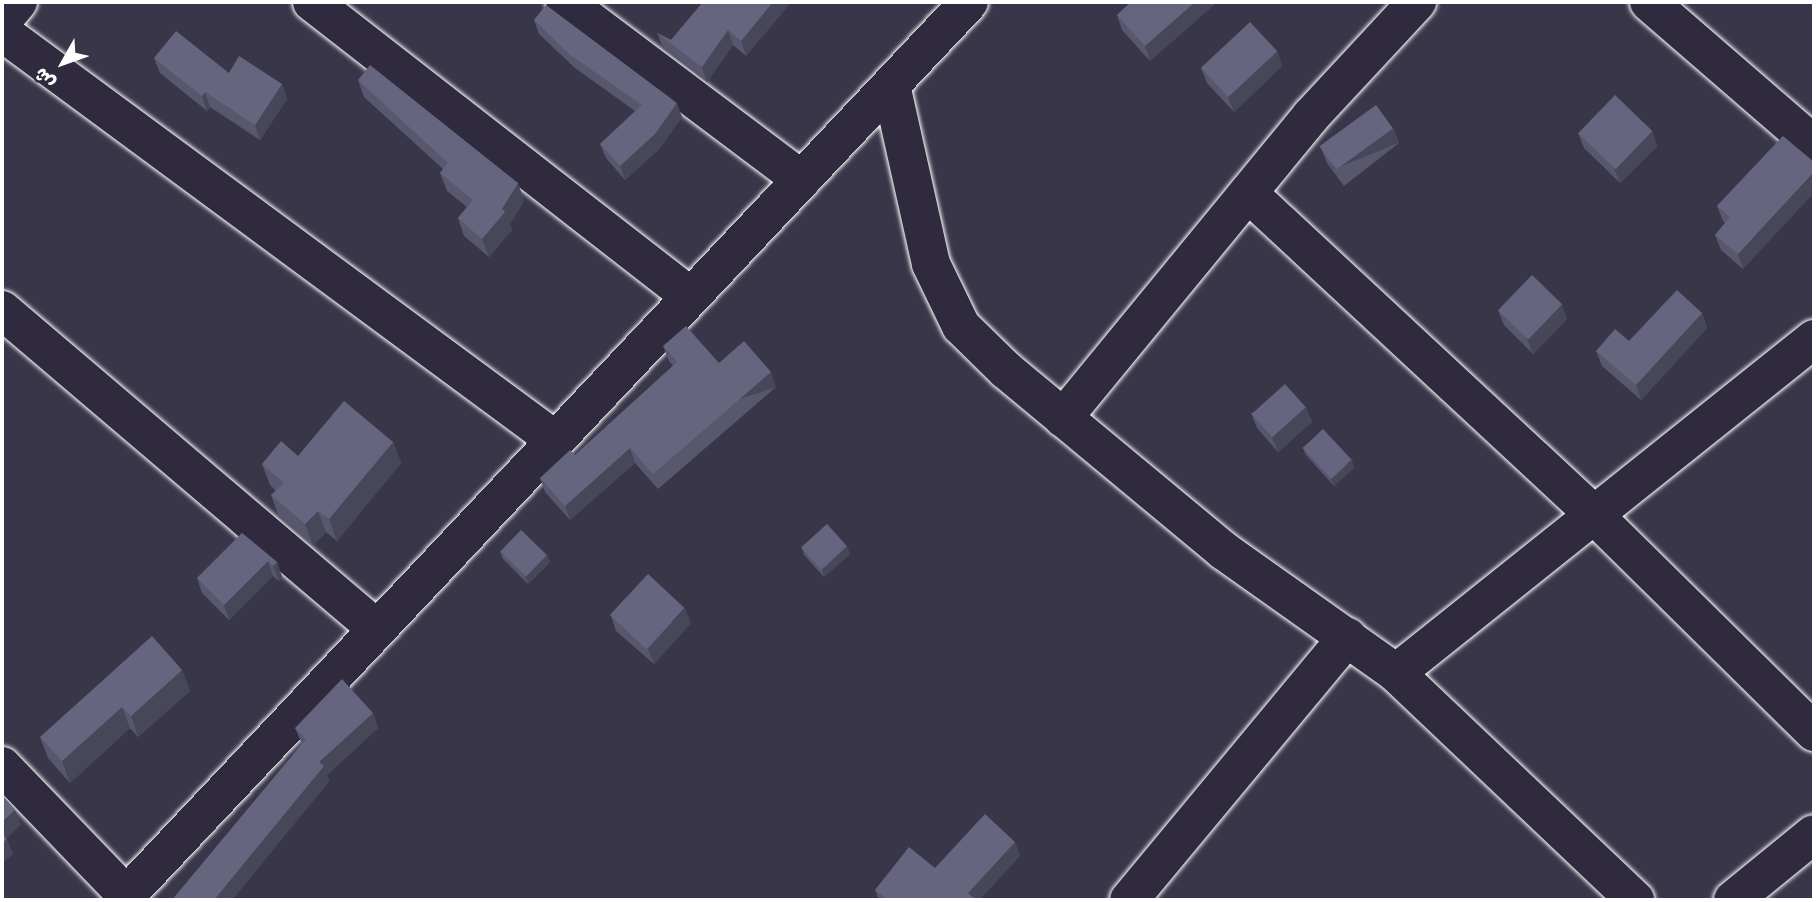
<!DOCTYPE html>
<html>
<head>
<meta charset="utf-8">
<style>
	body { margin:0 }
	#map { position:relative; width:1816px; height:902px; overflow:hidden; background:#3a364a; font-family:"Gochi Hand","Playpen Sans Arabic",sans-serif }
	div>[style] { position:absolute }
	.roads { filter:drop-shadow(0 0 2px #fff) drop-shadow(0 0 2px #fff) }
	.minor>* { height:38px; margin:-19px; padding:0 19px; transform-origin:19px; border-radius:19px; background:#2f2a3d }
	.wall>* { inset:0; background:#57576e }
	.shaded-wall>* { inset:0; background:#47475a; transform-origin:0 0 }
	.building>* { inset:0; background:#656580; transform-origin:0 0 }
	span { translate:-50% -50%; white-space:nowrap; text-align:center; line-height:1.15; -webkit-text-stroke:6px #2f2a3d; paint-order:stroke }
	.frame { position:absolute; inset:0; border:4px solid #fff; pointer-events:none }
	.north { position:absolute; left:28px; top:28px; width:70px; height:70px; -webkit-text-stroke:5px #2f2a3d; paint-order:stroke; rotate:230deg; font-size:19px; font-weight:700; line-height:28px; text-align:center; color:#fff }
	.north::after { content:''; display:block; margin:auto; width:24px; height:32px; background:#fff; clip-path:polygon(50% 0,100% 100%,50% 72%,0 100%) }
</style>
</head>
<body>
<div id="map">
	<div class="roads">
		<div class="minor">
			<div style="left:312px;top:2px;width:480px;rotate:37.9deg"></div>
			<div style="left:565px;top:2px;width:296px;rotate:36.9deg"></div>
			<div style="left:1649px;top:2px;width:218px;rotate:40.9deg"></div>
			<div style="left:2px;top:21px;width:25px;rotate:-50deg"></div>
			<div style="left:2px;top:32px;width:687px;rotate:36.42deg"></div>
			<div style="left:891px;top:85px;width:183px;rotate:77.4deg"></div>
			<div style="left:931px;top:264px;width:69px;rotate:64.2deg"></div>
			<div style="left:961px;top:326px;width:63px;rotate:44.4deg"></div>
			<div style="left:1006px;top:370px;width:283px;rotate:39.7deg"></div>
			<div style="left:1224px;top:551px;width:211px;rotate:35.3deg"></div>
			<div style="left:1396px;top:673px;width:330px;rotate:43.5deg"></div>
			<div style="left:1248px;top:193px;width:474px;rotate:42.9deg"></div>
			<div style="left:1595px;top:516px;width:308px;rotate:44.6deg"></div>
			<div style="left:2px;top:310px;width:490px;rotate:40.4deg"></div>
			<div style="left:1063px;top:418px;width:391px;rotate:-50.6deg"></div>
			<div style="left:1311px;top:116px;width:156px;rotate:-47.1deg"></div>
			<div style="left:1396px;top:673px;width:535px;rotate:-38.63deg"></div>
			<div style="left:2px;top:766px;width:179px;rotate:46.1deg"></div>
			<div style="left:122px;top:900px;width:1234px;rotate:-46.67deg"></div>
			<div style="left:1129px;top:900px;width:342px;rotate:-50.3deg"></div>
			<div style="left:1733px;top:900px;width:104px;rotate:-39.2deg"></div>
		</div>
	</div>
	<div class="wall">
		<div style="clip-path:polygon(703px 2px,791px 2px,746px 56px,733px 45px,707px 82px,663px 48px,657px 33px,671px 40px)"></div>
		<div style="clip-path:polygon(1131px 2px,1217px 2px,1150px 61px,1122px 30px,1117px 15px)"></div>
		<div style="clip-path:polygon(534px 20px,682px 117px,660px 148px,625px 180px,606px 158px,600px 144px,635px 111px,575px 68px,539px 34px)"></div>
		<div style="clip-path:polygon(1277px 51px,1282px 66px,1234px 112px,1207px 83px,1201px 68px)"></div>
		<div style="clip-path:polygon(154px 58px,282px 84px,287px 99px,260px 140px,210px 107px,207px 111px,160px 73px)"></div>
		<div style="clip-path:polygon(358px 80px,518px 183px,524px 201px,510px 224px,512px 230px,489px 257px,464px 236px,458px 218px,467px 207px,447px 191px,440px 173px,443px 169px,364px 97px)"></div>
		<div style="clip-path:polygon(1393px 128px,1399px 143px,1344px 186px,1327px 163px,1321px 148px)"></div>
		<div style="clip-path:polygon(1652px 131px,1657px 146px,1620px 183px,1584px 148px,1578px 133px)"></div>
		<div style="clip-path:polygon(1783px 136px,1743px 269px,1721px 250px,1715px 235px,1725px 223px,1723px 221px,1717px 206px)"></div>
		<div style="clip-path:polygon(1498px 310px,1567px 319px,1533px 354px,1504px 325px)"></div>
		<div style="clip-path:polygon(1702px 313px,1707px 328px,1641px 400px,1602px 366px,1596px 351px,1629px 341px)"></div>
		<div style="clip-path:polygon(663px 346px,719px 363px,776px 387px,658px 489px,635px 463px,570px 520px,545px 492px,540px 478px,575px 455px,673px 366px,669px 361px)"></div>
		<div style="clip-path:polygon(1306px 407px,1312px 422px,1278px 452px,1257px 428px,1251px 413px)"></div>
		<div style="clip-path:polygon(393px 442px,401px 463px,337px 541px,326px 532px,313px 545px,279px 517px,271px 495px,276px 491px,270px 485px,262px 464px,298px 456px)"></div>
		<div style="clip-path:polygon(1303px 448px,1354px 468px,1334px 486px,1306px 455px)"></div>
		<div style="clip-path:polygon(242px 533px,277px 562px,282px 577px,279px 581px,273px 576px,229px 620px,202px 593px,197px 578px)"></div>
		<div style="clip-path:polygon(802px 548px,850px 554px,824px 577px,804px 555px)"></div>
		<div style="clip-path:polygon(500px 552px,547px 555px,550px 562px,528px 584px,503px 559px)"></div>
		<div style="clip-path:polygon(611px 616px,691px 623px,654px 664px,616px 631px)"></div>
		<div style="clip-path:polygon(182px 670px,190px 691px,138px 737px,130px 728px,70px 783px,48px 758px,40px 737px)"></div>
		<div style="clip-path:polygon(373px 713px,378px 728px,327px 775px,329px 781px,232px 900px,172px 900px,302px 744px,295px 728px)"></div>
		<div style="clip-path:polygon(1015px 842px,1020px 856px,979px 900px,879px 900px,875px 890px,935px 868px)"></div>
	</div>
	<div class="shaded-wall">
		<div style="clip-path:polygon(773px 2px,791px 2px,746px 56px,741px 41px)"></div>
		<div style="clip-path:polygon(1195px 2px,1217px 2px,1150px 61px,1145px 46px)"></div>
		<div style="clip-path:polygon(728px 30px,733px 45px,707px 82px,702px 67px)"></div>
		<div style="clip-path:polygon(1277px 51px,1282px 66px,1234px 112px,1228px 97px)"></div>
		<div style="clip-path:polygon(282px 84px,287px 99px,260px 140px,255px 125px)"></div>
		<div style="clip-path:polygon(205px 92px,210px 107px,207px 111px,202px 96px)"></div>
		<div style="clip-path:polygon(677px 103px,682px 117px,660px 148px,625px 180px,620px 166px)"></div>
		<div style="left:1393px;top:128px;width:16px;height:70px;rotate:68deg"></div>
		<div style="clip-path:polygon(1652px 131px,1657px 146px,1620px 183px,1614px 168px)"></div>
		<div style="clip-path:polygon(1814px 172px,1814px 193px,1743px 269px,1738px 254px)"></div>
		<div style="clip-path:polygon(518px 183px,524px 201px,510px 224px,512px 230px,489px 257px,482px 239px)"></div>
		<div style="clip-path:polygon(1562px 304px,1567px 319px,1533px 354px,1527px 339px)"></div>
		<div style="clip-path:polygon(1702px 313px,1707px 328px,1641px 400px,1636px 385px)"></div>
		<div style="left:771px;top:372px;width:16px;height:156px;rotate:72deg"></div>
		<div style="clip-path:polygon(1306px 407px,1312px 422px,1278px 452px,1272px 437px)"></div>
		<div style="clip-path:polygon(393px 442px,401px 463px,337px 541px,329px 519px)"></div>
		<div style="clip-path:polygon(630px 448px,635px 463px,570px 520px,565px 506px)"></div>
		<div style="clip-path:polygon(1352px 460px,1354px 468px,1334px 486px,1331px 479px)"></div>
		<div style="clip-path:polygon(318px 511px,326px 532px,313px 545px,305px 524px)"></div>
		<div style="clip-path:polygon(847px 546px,850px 554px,824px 577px,822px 570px)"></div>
		<div style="clip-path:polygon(547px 555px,550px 562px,528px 584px,525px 576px)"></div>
		<div style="clip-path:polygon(268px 561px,273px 576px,229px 620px,224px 605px)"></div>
		<div style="clip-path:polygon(277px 562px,282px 577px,279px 581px,273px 566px)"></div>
		<div style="clip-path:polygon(685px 608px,691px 623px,654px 664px,648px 649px)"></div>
		<div style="clip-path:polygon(182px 670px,190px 691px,138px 737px,131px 716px)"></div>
		<div style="clip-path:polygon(122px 707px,130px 728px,70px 783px,62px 761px)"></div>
		<div style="clip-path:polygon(373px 713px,378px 728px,327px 775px,329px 781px,232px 900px,214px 900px,319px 762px)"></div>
		<div style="clip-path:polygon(15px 810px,21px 825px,2px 842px,2px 822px)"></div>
		<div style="clip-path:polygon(7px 839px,13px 854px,2px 864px,2px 844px)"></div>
		<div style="clip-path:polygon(1015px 842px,1020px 856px,979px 900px,970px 900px,968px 893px)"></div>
	</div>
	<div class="building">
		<div style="clip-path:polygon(703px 2px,773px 2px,741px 41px,728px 30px,702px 67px,657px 33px,671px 40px)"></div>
		<div style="clip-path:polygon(1131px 2px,1195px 2px,1145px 46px,1117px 15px)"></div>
		<div style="clip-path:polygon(546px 5px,677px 103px,655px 134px,620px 166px,600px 144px,642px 105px,569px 54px,534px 20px)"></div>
		<div style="left:1250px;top:22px;width:40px;height:67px;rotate:47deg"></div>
		<div style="clip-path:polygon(176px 31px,229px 73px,239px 56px,282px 84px,255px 125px,205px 92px,202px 96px,154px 58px)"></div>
		<div style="clip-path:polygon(370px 65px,518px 183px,502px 209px,505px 212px,482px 239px,458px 218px,473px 200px,440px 173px,448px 163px,358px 80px)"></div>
		<div style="left:1615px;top:95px;width:52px;height:53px;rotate:44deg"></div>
		<div style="left:1376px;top:105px;width:29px;height:70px;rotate:54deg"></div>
		<div style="clip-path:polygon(1783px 136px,1814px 162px,1814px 172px,1738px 254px,1715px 235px,1730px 217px,1717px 206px)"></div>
		<div style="left:1532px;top:275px;width:42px;height:49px;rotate:44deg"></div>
		<div style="clip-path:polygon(1677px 290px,1702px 313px,1636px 385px,1596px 351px,1615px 329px,1629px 341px)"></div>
		<div style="clip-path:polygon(686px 326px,719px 363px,744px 341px,771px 372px,653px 474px,630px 448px,565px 506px,540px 478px,570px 450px,575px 455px,677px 362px,663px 346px)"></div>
		<div style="left:1285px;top:384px;width:31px;height:45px;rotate:48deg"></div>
		<div style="clip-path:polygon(344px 401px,393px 442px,329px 519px,318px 511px,305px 524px,271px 495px,284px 483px,262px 464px,281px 441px,298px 456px)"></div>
		<div style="left:1323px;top:429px;width:42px;height:28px;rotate:47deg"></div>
		<div style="left:827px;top:524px;width:30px;height:35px;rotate:48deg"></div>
		<div style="left:521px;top:530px;width:36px;height:30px;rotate:44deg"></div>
		<div style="clip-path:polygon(242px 533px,277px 562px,273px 566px,268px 561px,224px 605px,197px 578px)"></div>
		<div style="left:648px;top:574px;width:50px;height:56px;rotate:43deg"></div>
		<div style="clip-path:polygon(152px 636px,182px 670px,131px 716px,122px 707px,62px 761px,40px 737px)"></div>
		<div style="clip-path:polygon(342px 679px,373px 713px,319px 762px,324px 766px,214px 900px,172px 900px,306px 739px,295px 728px)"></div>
		<div style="clip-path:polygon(2px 795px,15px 810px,2px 822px)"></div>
		<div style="clip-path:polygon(985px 814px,1015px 842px,968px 893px,976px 900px,888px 900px,875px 890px,909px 847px,935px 868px)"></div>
		<div style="clip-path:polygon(2px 833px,7px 839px,2px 844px)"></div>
	</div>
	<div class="frame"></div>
	<div class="north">ش</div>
</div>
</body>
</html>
